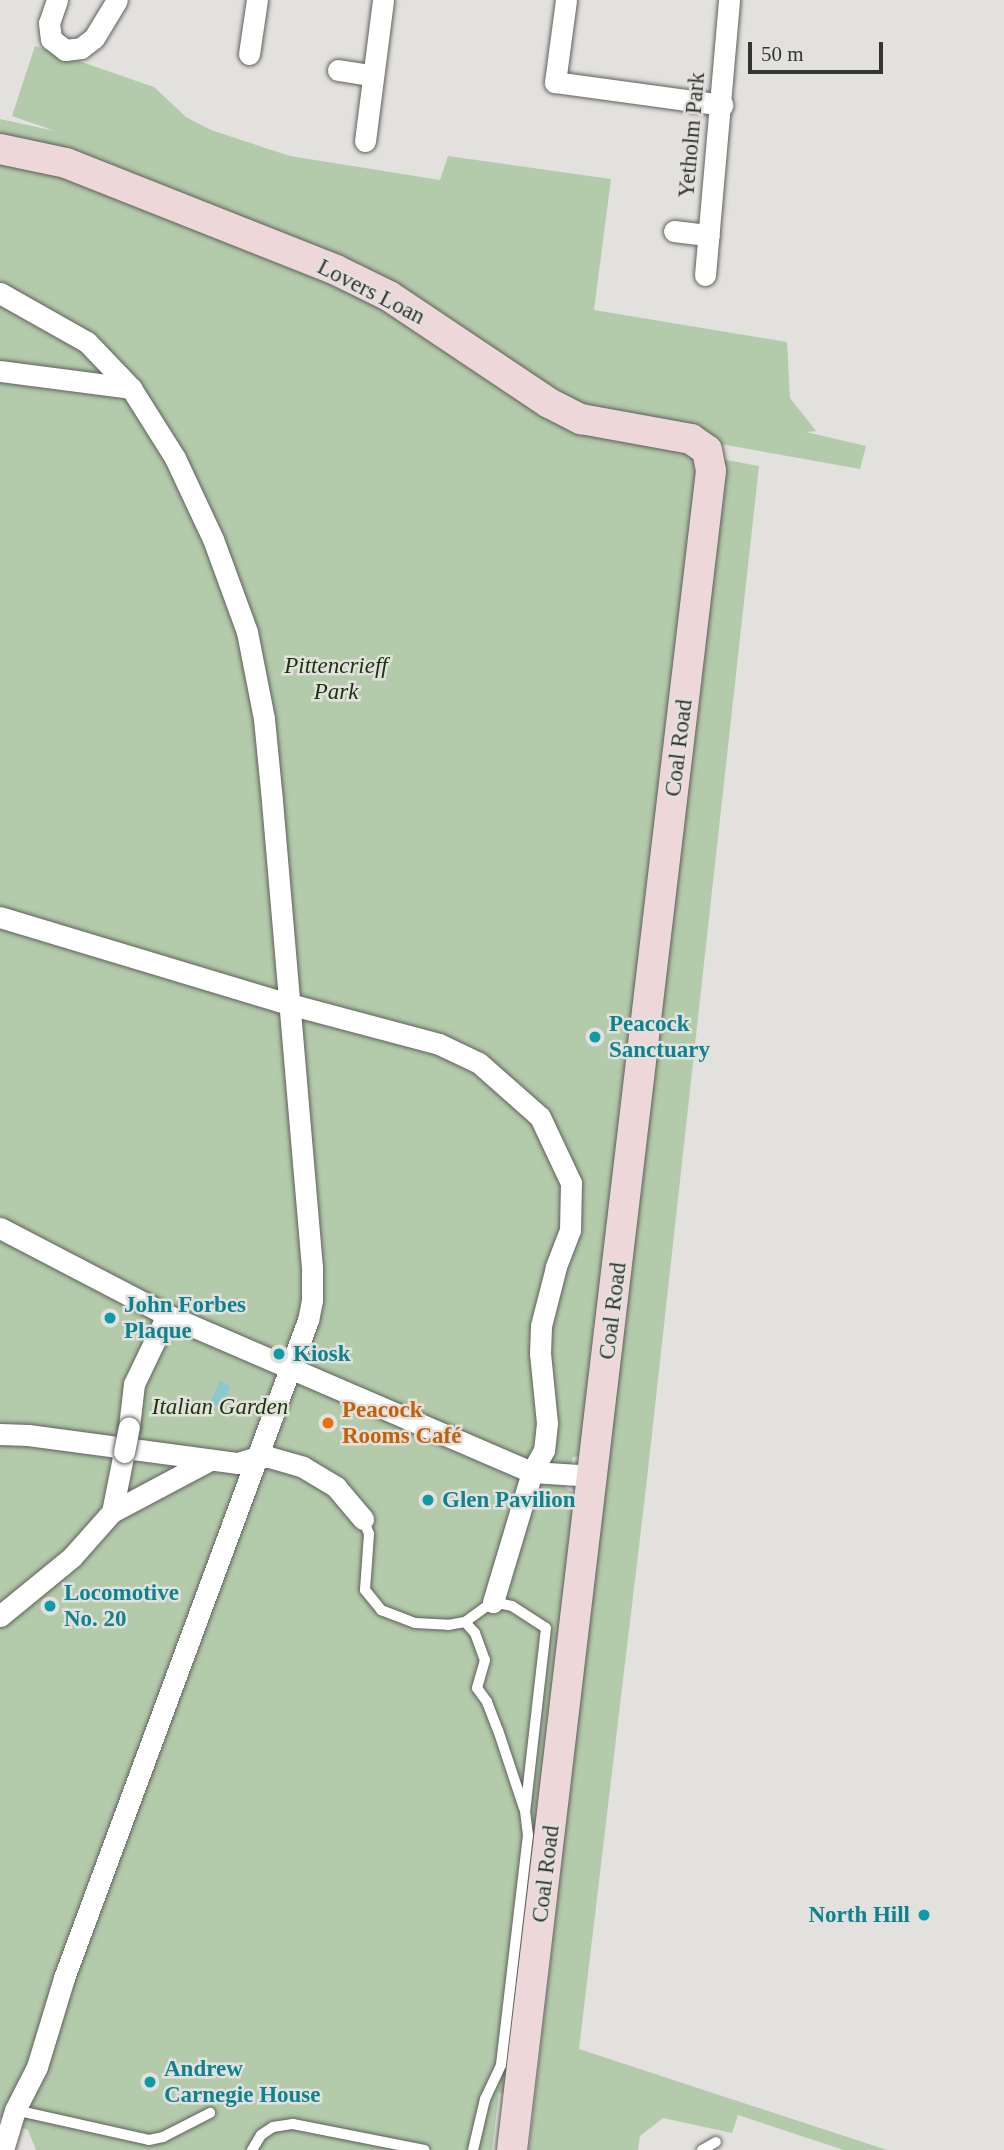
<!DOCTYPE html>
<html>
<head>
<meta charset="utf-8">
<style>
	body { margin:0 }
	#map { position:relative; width:1004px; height:2150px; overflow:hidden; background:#e2e1dd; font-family:"Times New Roman",serif }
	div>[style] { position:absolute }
	.green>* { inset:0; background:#b3cbaa }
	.water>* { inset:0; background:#8ac9cd; transform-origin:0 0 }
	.roads { filter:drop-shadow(0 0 2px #605f5c) drop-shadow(0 0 2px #605f5c) }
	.lane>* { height:10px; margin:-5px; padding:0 5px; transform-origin:5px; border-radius:5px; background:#fff }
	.street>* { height:21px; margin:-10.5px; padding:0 10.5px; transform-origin:10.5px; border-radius:10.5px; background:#fff }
	.secondary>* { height:30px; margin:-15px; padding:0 15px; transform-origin:15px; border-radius:15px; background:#eed7d9 }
	.bridges { filter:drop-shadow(0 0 2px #605f5c) drop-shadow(0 0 2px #605f5c) }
	.street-bridge>* { height:21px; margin:-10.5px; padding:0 10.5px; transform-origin:10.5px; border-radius:10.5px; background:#fff }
	.dots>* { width:19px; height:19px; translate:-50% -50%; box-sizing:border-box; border:4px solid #e2e1dd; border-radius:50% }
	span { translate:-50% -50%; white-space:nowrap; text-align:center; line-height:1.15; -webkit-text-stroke:5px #e2e1dd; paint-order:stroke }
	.street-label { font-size:23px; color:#343432 }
	.park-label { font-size:23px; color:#173308; font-style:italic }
	.culture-label { font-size:23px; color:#0d838f; font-weight:700 }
	.left { translate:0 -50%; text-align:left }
	.right { translate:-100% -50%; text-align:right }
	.food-label { font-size:23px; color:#c56008; font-weight:700 }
	.scale { position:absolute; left:748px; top:42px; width:135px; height:32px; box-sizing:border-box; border:4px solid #343432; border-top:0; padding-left:9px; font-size:21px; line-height:24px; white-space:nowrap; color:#343432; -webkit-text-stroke:5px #e2e1dd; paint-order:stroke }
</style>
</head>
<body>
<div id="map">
	<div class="green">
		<div style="clip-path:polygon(35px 46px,154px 87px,186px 117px,211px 130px,290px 156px,440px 180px,448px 156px,611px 179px,594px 310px,787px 342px,790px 398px,816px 431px,806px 432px,866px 446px,860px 469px,581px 419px,423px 304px,0 135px,0 119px,55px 131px,12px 116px)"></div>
		<div style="clip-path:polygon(0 160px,60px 171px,333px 283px,417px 329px,559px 425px,690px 448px,700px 469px,583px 1456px,573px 1457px,565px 1487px,576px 1495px,505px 2094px,499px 2093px,492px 2150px,36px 2150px,28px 2130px,0 2118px)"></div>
		<div style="clip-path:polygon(721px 459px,759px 466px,647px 1479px,579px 2049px,887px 2150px,844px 2150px,738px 2115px,732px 2133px,663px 2118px,640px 2136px,638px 2150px,529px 2150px)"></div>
	</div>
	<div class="water">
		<div style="left:220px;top:1381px;width:12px;height:24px;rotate:24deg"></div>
	</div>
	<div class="roads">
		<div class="lane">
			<div style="left:363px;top:1519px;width:16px;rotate:68deg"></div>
			<div style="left:369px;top:1534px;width:56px;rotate:94.1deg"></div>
			<div style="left:365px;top:1590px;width:26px;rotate:51deg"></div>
			<div style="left:381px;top:1610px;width:36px;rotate:21deg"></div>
			<div style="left:415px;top:1623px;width:33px;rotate:3deg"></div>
			<div style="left:448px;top:1625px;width:17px;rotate:-10deg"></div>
			<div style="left:465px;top:1622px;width:34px;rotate:-36deg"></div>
			<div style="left:493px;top:1602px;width:19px;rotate:12deg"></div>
			<div style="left:512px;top:1606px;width:40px;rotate:32.9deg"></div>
			<div style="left:546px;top:1628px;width:184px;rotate:96.5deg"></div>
			<div style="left:525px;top:1811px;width:24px;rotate:83deg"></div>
			<div style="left:528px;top:1835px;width:232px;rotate:96.7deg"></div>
			<div style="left:501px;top:2065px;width:38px;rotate:115deg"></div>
			<div style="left:485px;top:2099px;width:52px;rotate:103.2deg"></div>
			<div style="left:465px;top:1622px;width:15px;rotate:48deg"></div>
			<div style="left:475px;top:1633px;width:29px;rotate:70deg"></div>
			<div style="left:485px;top:1660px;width:29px;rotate:106deg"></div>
			<div style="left:477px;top:1688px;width:17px;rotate:54deg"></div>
			<div style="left:487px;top:1702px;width:30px;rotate:69deg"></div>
			<div style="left:498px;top:1730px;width:82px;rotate:71.6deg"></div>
			<div style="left:15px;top:2110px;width:137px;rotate:12.6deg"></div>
			<div style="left:149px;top:2140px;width:14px;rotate:-12deg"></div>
			<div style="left:163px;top:2137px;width:53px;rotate:-27.1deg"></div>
			<div style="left:252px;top:2150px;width:17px;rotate:-59deg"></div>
			<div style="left:261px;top:2135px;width:14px;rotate:-34deg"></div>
			<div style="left:273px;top:2127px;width:20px;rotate:-9deg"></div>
			<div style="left:293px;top:2124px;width:134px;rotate:11.2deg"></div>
			<div style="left:702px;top:2150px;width:16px;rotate:-30deg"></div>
		</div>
		<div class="street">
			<div style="left:57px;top:0;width:24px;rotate:109deg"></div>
			<div style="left:49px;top:23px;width:16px;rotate:83deg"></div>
			<div style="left:51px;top:39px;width:18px;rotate:38deg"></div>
			<div style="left:65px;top:50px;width:16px;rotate:-7deg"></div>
			<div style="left:81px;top:48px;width:16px;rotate:-38deg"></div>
			<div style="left:94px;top:38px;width:44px;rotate:-58.8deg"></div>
			<div style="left:566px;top:0;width:83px;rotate:97.6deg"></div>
			<div style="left:555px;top:82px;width:169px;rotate:7.8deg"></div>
			<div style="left:249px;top:54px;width:55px;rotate:-81.6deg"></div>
			<div style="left:338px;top:70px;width:33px;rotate:9deg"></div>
			<div style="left:365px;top:141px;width:142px;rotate:-82.7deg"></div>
			<div style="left:674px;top:231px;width:35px;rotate:7deg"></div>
			<div style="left:705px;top:275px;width:276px;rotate:-85deg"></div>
			<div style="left:0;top:293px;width:100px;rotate:29.4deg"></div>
			<div style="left:87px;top:342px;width:64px;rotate:46.3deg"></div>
			<div style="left:131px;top:388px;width:83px;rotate:57.8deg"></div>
			<div style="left:175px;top:458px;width:89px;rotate:64.9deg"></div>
			<div style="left:213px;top:539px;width:99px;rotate:69.9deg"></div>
			<div style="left:247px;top:632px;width:89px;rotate:78.9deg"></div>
			<div style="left:264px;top:719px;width:82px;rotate:84.4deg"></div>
			<div style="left:272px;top:801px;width:468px;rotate:85.1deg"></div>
			<div style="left:312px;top:1267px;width:33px;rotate:90deg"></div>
			<div style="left:312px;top:1300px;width:20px;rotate:101deg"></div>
			<div style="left:308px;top:1320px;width:702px;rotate:110.35deg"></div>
			<div style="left:64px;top:1978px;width:93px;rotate:106.9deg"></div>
			<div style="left:37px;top:2067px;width:48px;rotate:117.1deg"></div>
			<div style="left:15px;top:2110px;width:42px;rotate:106.7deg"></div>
			<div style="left:0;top:371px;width:132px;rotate:7.4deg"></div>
			<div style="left:0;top:917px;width:302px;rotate:16.8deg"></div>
			<div style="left:289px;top:1004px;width:155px;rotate:14.9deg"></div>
			<div style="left:439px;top:1044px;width:44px;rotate:25.4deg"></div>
			<div style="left:479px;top:1063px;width:81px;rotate:41.5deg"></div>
			<div style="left:540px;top:1117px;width:73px;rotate:64.8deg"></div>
			<div style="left:571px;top:1183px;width:47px;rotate:91.2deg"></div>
			<div style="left:570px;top:1230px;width:40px;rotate:111deg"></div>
			<div style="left:556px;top:1267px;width:61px;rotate:104.3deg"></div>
			<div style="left:541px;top:1326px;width:27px;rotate:92deg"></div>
			<div style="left:540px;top:1353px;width:70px;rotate:84.3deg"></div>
			<div style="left:547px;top:1423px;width:27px;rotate:96deg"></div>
			<div style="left:544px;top:1450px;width:25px;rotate:119deg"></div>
			<div style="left:532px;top:1472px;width:136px;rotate:106.7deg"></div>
			<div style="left:0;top:1228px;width:188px;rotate:27.5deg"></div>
			<div style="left:167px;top:1315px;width:397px;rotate:23.3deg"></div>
			<div style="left:532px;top:1472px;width:62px;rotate:3.7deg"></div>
			<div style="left:129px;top:1427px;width:43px;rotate:-83.4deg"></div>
			<div style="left:134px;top:1384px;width:76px;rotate:-64.4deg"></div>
			<div style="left:0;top:1434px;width:28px;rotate:2deg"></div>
			<div style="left:28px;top:1435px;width:212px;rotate:7.6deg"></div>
			<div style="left:238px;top:1463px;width:19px;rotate:-18deg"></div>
			<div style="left:256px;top:1457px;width:13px"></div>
			<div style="left:269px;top:1457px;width:35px;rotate:16deg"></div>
			<div style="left:303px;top:1467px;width:39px;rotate:31deg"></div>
			<div style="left:336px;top:1487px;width:42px;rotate:49.8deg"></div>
			<div style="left:112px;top:1512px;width:111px;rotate:-28deg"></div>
			<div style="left:0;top:1616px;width:93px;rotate:-39.3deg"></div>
			<div style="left:72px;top:1557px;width:60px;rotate:-48.4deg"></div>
			<div style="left:112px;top:1512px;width:61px;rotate:-78.7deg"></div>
		</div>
		<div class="secondary">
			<div style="left:0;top:149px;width:67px;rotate:12deg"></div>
			<div style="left:66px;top:163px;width:290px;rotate:21.6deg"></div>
			<div style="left:336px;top:270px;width:59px;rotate:26.1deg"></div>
			<div style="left:389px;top:296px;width:192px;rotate:33.8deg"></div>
			<div style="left:549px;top:403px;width:36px;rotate:27deg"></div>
			<div style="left:581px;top:419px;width:112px;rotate:10.3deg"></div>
			<div style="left:691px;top:439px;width:19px;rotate:35deg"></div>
			<div style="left:707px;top:450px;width:21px;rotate:79deg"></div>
			<div style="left:711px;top:471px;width:1691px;rotate:96.76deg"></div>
		</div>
	</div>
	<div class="bridges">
		<div class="street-bridge">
			<div style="left:124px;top:1452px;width:25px;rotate:-79deg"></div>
		</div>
	</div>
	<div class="dots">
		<div style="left:595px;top:1037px;background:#0f9aa8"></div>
		<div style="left:110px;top:1318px;background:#0f9aa8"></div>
		<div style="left:279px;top:1354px;background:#0f9aa8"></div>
		<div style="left:328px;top:1423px;background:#e8710a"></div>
		<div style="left:428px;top:1500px;background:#0f9aa8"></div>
		<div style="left:50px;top:1606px;background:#0f9aa8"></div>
		<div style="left:924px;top:1915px;background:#0f9aa8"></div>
		<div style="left:150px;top:2082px;background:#0f9aa8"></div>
	</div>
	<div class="street-label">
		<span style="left:692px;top:135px;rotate:-85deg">Yetholm Park</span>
		<span style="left:371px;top:292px;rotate:27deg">Lovers Loan</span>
		<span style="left:679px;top:748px;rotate:-83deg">Coal Road</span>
		<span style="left:613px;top:1311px;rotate:-83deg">Coal Road</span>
		<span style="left:546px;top:1874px;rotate:-83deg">Coal Road</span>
	</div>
	<div class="park-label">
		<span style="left:336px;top:679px">Pittencrieff<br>Park</span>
		<span style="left:220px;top:1407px">Italian Garden</span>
	</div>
	<div class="culture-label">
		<span class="left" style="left:609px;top:1037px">Peacock<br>Sanctuary</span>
		<span class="left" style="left:124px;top:1318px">John Forbes<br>Plaque</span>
		<span class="left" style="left:293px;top:1354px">Kiosk</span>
		<span class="left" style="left:442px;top:1500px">Glen Pavilion</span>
		<span class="left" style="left:64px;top:1606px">Locomotive<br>No. 20</span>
		<span class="right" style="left:910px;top:1915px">North Hill</span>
		<span class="left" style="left:164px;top:2082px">Andrew<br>Carnegie House</span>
	</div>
	<div class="food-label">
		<span class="left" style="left:342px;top:1423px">Peacock<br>Rooms Café</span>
	</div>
	<div class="scale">50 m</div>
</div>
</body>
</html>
